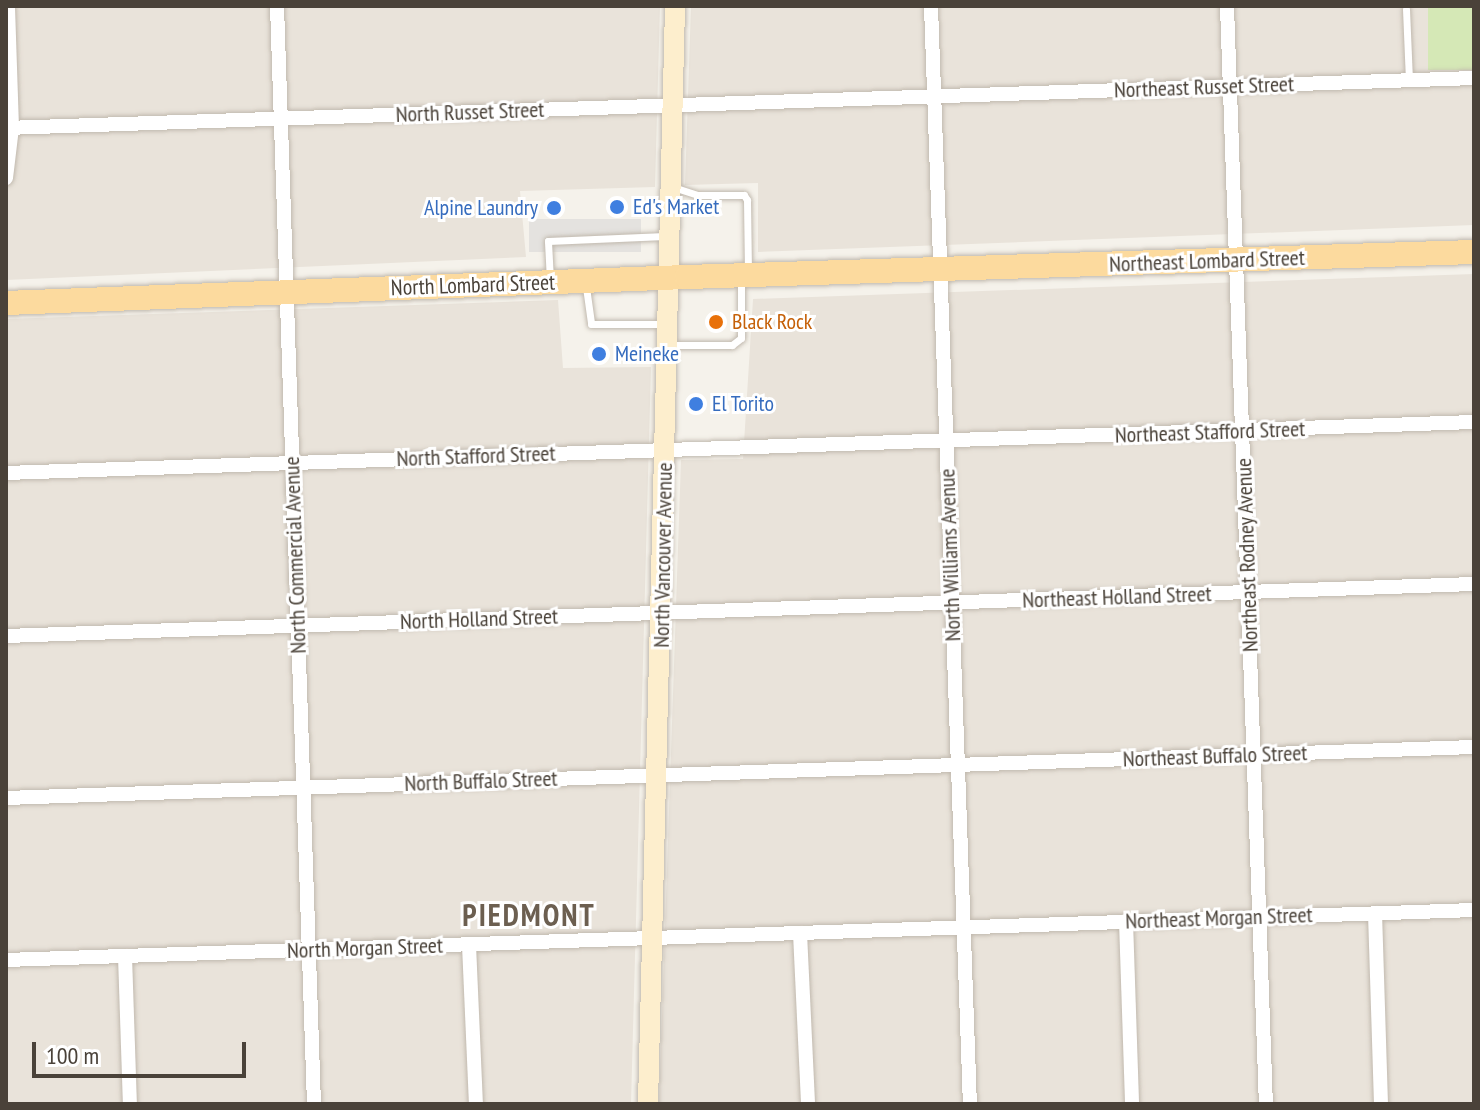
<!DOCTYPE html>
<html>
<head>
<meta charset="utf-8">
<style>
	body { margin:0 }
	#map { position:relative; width:1480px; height:1110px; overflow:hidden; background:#f5f2eb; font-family:"PT Sans Narrow",sans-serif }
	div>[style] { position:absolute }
	.residential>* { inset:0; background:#e9e3da }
	.green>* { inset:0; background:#d5e8b6; transform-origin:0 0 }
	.parking>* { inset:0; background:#e4e2df; transform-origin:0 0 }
	.roads { filter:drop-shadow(0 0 2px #c1b9ae) drop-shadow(0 0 2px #c1b9ae) }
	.lane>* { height:7px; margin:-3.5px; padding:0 3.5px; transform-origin:3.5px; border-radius:3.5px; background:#fff }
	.street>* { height:14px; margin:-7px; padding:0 7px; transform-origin:7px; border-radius:7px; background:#fff }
	.secondary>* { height:20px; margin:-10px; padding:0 10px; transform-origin:10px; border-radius:10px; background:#fdeecd }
	.primary>* { height:24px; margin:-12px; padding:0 12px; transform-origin:12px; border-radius:12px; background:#fcda9e }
	.dots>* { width:22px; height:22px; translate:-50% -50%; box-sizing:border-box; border:4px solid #fff; border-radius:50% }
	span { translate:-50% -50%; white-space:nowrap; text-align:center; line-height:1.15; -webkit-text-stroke:6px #fff; paint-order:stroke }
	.street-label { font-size:22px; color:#4a4239 }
	.shop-label { font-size:22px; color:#366cbe }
	.left { translate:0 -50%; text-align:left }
	.right { translate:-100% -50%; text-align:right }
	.food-label { font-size:22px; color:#c56008 }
	.district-label { font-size:30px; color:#6c5f50; font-weight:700; letter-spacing:2px }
	.frame { position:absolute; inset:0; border:8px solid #4a4239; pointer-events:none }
	.scale { position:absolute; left:32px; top:1042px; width:214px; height:36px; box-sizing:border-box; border:4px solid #4a4239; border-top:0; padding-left:10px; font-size:24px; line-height:28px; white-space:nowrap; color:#4a4239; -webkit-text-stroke:6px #fff; paint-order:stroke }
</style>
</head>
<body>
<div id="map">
	<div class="residential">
		<div style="clip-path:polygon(6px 6px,660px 6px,655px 187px,520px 191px,526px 257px,6px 280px)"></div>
		<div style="clip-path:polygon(691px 6px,1428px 6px,1431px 70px,1474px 68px,1474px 225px,758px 252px,758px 183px,685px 185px)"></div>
		<div style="clip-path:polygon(1474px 274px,1474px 1104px,659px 1104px,681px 460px,743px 459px,753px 299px)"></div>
		<div style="clip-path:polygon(558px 300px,563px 368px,651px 367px,631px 1104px,6px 1104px,6px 319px)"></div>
	</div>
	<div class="green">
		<div style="left:1428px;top:6px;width:46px;height:64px"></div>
	</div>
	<div class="parking">
		<div style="left:641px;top:219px;width:33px;height:112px;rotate:90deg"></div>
	</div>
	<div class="roads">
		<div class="lane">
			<div style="left:1406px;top:9px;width:71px;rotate:87.6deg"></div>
			<div style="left:673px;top:187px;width:26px;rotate:18deg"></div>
			<div style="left:698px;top:195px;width:46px"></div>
			<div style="left:744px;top:195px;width:6px;rotate:59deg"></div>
			<div style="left:747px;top:200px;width:72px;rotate:89.2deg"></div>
			<div style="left:550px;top:280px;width:39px;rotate:-93deg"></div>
			<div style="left:548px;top:241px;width:117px;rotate:-2.4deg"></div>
			<div style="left:586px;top:287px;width:37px;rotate:82deg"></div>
			<div style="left:591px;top:324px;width:74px"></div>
			<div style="left:670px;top:345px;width:62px"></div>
			<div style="left:732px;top:345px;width:11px;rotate:-38deg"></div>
			<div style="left:741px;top:338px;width:59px;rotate:-90deg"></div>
		</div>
		<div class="street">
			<div style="left:277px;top:6px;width:1099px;rotate:88.07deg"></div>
			<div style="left:931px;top:6px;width:1099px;rotate:87.97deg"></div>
			<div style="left:1227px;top:6px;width:1099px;rotate:87.97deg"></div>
			<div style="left:6px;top:128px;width:1469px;rotate:-1.95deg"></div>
			<div style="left:6px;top:178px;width:50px;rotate:-83.2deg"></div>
			<div style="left:12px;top:128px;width:122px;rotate:-91.9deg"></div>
			<div style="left:6px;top:473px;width:1469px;rotate:-1.99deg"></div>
			<div style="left:6px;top:636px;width:1469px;rotate:-2.03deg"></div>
			<div style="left:6px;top:798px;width:1469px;rotate:-1.99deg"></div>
			<div style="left:1375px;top:913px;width:191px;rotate:88.2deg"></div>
			<div style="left:1126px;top:921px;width:183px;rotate:88.1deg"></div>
			<div style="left:800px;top:933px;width:171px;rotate:87.3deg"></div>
			<div style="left:469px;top:945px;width:159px;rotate:87.5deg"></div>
			<div style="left:125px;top:956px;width:148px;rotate:88.1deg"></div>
			<div style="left:6px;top:960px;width:1469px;rotate:-1.95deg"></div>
		</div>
		<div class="secondary">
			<div style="left:648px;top:1104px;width:1098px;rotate:-88.59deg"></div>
		</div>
		<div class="primary">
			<div style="left:6px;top:303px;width:681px;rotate:-2.19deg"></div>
			<div style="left:687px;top:277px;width:787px;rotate:-1.82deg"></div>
		</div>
	</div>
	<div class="dots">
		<div style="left:617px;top:207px;background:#3f7fe0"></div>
		<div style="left:554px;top:208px;background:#3f7fe0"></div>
		<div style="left:716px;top:322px;background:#e8710a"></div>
		<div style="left:599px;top:354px;background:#3f7fe0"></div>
		<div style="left:696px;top:404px;background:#3f7fe0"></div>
	</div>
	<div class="street-label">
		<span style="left:1204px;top:87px;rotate:-2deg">Northeast Russet Street</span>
		<span style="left:470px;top:112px;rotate:-2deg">North Russet Street</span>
		<span style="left:1207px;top:261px;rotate:-2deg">Northeast Lombard Street</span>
		<span style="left:473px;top:285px;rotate:-2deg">North Lombard Street</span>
		<span style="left:1210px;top:432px;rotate:-2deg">Northeast Stafford Street</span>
		<span style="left:476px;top:456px;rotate:-2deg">North Stafford Street</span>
		<span style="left:295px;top:555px;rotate:-92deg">North Commercial Avenue</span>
		<span style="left:663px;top:555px;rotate:-89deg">North Vancouver Avenue</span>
		<span style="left:950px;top:555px;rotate:-92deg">North Williams Avenue</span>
		<span style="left:1247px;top:555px;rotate:-92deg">Northeast Rodney Avenue</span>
		<span style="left:1117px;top:597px;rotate:-2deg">Northeast Holland Street</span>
		<span style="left:479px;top:619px;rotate:-2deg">North Holland Street</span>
		<span style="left:1215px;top:756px;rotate:-2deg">Northeast Buffalo Street</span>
		<span style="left:481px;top:781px;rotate:-2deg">North Buffalo Street</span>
		<span style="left:1219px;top:918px;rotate:-2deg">Northeast Morgan Street</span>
		<span style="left:365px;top:948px;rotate:-2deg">North Morgan Street</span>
	</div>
	<div class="shop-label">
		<span class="left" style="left:633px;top:207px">Ed's Market</span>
		<span class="right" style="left:538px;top:208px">Alpine Laundry</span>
		<span class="left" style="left:615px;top:354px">Meineke</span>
		<span class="left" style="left:712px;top:404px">El Torito</span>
	</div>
	<div class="food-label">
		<span class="left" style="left:732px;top:322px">Black Rock</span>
	</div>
	<div class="district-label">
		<span style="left:529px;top:915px">PIEDMONT</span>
	</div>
	<div class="frame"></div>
	<div class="scale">100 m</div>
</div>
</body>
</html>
